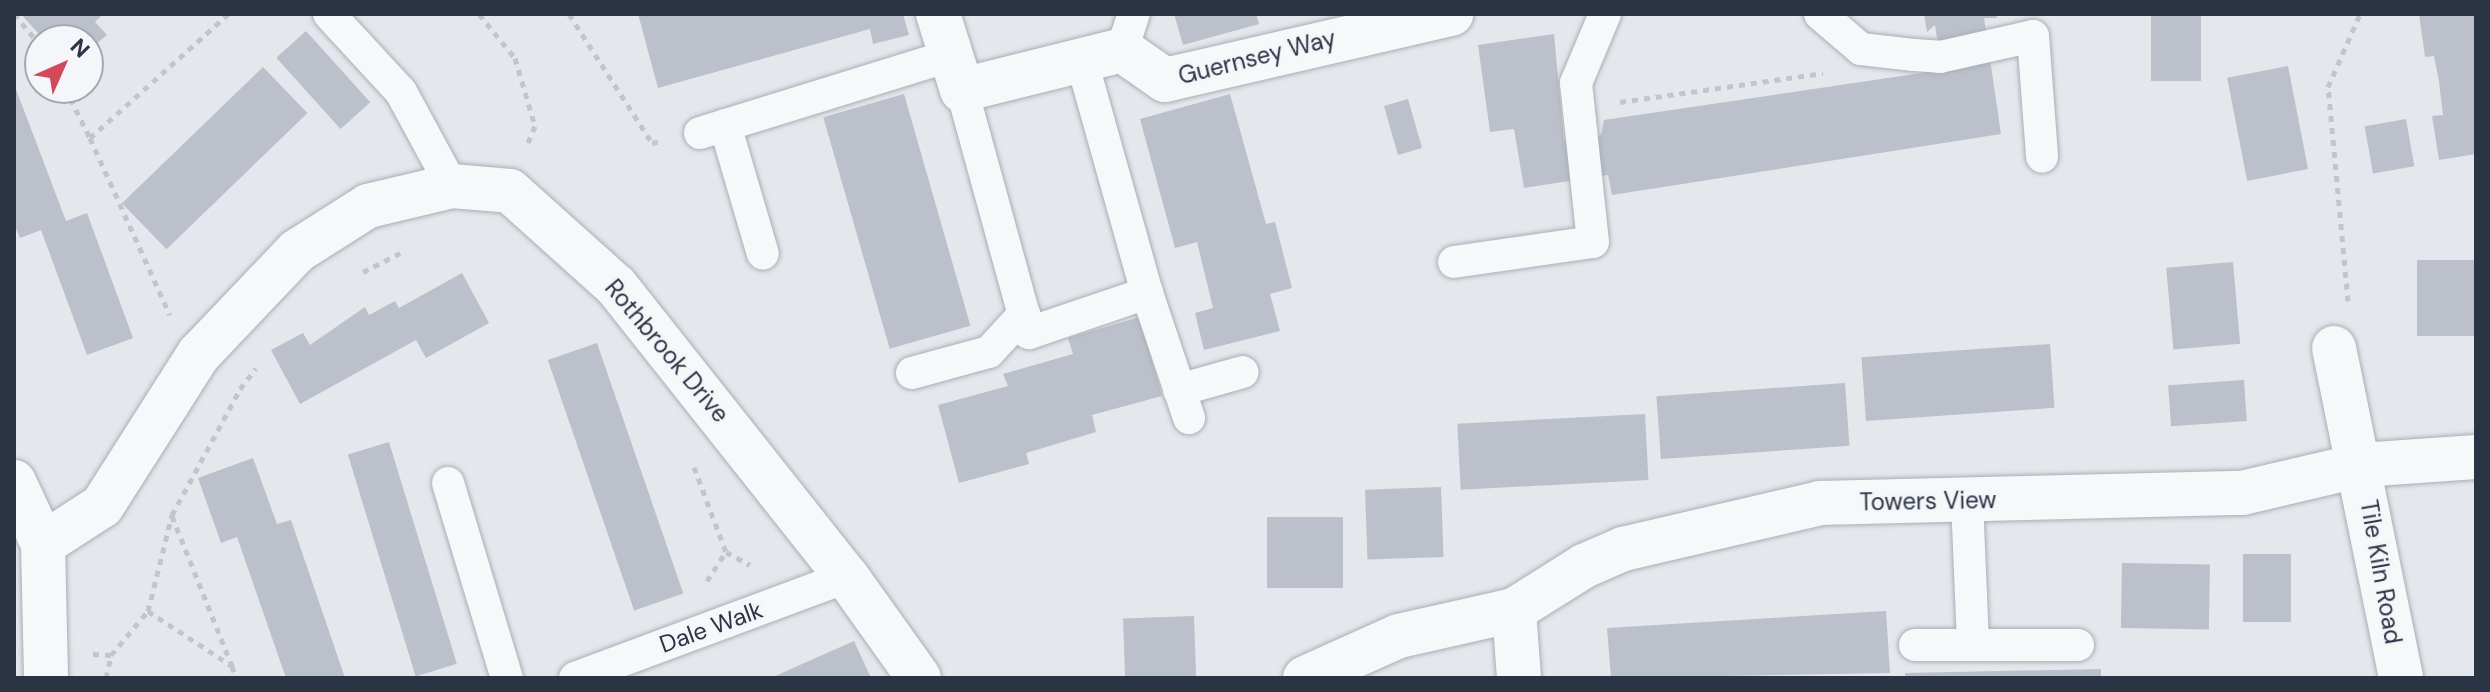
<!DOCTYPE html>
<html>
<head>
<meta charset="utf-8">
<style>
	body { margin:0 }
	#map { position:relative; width:2490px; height:692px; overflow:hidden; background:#e4e7ec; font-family:"DM Sans",sans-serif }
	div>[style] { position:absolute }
	.building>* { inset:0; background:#bbc0ca; transform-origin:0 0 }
	.path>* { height:5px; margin-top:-2.5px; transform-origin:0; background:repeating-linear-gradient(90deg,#c2c5cb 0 6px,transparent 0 12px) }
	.roads { filter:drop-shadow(0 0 2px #a9aeb7) drop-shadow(0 0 2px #a9aeb7) }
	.service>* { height:32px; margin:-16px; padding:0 16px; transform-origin:16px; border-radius:16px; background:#f7f8fa }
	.minor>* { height:44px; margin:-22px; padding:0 22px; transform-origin:22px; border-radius:22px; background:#f7f8fa }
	span { translate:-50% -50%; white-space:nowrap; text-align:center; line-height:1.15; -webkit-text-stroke:6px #f4f6f9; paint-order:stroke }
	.street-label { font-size:24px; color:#2b3445 }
	.frame { position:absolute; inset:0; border:16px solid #2b3445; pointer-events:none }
	.north { position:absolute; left:24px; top:24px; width:80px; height:80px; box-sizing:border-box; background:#f4f6f9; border:2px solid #a4a8b1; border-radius:50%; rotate:45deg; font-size:22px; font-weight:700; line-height:32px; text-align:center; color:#2b3445 }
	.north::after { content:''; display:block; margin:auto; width:28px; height:36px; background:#d1495b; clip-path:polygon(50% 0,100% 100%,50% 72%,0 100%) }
</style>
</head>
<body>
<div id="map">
	<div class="building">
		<div style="clip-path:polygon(21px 14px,103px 14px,95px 22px,107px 35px,92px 47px,81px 34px,75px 40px,44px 40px)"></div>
		<div style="clip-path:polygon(638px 14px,903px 14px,909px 35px,873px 44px,870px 29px,658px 88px)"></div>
		<div style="clip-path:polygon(1174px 14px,1256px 14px,1259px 24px,1183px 45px)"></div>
		<div style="clip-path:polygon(1924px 14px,1996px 14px,1997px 18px,1984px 18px,2001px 134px,1612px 195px,1608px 175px,1524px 188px,1514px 129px,1490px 132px,1478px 45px,1554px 34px,1564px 141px,1601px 135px,1604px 120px,1942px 70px,1935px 25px,1927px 32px)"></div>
		<div style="left:2151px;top:14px;width:50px;height:67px"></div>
		<div style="clip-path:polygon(2419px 14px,2476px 14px,2476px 154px,2439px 160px,2432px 116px,2443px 115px,2439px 82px,2434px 56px,2425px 57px)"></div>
		<div style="left:306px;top:31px;width:96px;height:40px;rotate:48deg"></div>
		<div style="left:2288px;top:66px;width:105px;height:62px;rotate:79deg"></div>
		<div style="left:263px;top:67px;width:64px;height:196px;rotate:46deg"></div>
		<div style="clip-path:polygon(14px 84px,66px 221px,87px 213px,133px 338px,87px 355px,41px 230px,20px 238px,14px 224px)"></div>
		<div style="left:904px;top:94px;width:241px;height:84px;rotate:74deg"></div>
		<div style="clip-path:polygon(1230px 94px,1266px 224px,1275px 222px,1292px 288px,1270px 294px,1280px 331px,1204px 350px,1195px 313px,1213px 308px,1197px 242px,1175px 248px,1140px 119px)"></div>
		<div style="left:1408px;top:99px;width:51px;height:25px;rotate:74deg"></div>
		<div style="left:2406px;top:119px;width:48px;height:42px;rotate:80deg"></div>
		<div style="left:2476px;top:260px;width:76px;height:59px;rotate:90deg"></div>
		<div style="left:2233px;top:262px;width:82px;height:67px;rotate:85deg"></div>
		<div style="clip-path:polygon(462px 273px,489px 323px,426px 358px,416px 340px,300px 404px,271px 350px,303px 333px,310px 345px,365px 307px,369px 315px,395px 301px,399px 308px)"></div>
		<div style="clip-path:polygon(1140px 317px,1162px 396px,1092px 415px,1096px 432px,1026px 453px,1029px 464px,959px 483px,938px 405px,1008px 386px,1003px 374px,1073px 354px,1068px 338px)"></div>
		<div style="left:597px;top:343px;width:265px;height:52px;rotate:71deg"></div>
		<div style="left:2050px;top:344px;width:64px;height:189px;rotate:86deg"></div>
		<div style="left:2244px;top:380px;width:41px;height:76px;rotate:86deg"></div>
		<div style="left:1845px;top:383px;width:63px;height:189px;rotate:86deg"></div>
		<div style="left:1645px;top:414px;width:66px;height:188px;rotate:87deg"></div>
		<div style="left:389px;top:442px;width:232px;height:43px;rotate:73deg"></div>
		<div style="clip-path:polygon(253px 458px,277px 524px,291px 520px,345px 678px,286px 678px,237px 537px,221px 543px,198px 478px)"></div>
		<div style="left:1441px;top:487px;width:70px;height:76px;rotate:88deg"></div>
		<div style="left:1267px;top:517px;width:76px;height:71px"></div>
		<div style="left:2243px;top:554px;width:48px;height:68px"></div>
		<div style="left:2122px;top:563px;width:88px;height:65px;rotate:1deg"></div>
		<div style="clip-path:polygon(1886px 611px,1890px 673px,1611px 678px,1607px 628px)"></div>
		<div style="left:1194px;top:616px;width:62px;height:71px;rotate:88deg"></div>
		<div style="clip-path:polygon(854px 641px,871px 678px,771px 678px,793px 668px)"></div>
		<div style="clip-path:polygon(2101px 669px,2101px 678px,1905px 678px,1905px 673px)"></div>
	</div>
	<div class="path">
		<div style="left:14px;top:14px;width:40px;rotate:50deg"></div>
		<div style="left:479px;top:14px;width:57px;rotate:50.7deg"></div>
		<div style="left:515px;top:58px;width:71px;rotate:73.6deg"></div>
		<div style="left:535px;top:126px;width:21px;rotate:113deg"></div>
		<div style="left:569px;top:14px;width:153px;rotate:57.2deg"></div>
		<div style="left:652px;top:143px;width:9px;rotate:-13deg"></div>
		<div style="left:65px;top:88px;width:56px;rotate:63.4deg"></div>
		<div style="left:90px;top:138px;width:186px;rotate:-41.9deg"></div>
		<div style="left:1620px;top:102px;width:205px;rotate:-8.1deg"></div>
		<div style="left:90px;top:138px;width:194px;rotate:65.7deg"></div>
		<div style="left:363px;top:272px;width:46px;rotate:-27.1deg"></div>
		<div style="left:2348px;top:301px;width:215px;rotate:-95.3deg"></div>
		<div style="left:2328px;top:87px;width:80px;rotate:-66.3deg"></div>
		<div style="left:240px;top:389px;width:26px;rotate:-53deg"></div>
		<div style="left:694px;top:467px;width:91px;rotate:69.4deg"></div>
		<div style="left:726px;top:552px;width:27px;rotate:28deg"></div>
		<div style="left:172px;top:516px;width:162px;rotate:68.2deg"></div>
		<div style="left:707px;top:581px;width:35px;rotate:-57deg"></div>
		<div style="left:148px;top:611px;width:99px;rotate:-76deg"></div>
		<div style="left:172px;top:515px;width:143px;rotate:-61.6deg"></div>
		<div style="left:93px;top:654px;width:18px;rotate:3deg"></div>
		<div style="left:111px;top:655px;width:57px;rotate:-49.9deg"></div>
		<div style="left:148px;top:611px;width:100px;rotate:33.2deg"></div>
		<div style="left:232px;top:666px;width:13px;rotate:72deg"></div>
		<div style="left:106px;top:678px;width:23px;rotate:-77deg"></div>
	</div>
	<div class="roads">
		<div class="service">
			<div style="left:329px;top:14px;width:106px;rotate:47.3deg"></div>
			<div style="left:401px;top:92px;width:107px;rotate:61.5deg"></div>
			<div style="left:1820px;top:14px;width:54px;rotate:40.5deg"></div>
			<div style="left:1861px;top:49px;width:53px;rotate:6.5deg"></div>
			<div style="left:1914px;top:55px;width:26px;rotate:4deg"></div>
			<div style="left:1940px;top:57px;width:95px;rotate:-12.7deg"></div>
			<div style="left:2033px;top:36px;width:121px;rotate:85.7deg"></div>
			<div style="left:1122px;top:50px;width:38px;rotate:-72deg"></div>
			<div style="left:962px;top:90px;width:252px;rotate:74.6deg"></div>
			<div style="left:1029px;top:333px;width:125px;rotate:-18.7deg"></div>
			<div style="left:1147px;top:293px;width:240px;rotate:-105.7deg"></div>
			<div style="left:725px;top:125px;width:134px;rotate:73.6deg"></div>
			<div style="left:700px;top:133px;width:260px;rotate:-17.2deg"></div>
			<div style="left:1454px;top:262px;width:140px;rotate:-8.2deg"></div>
			<div style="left:1593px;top:242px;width:160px;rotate:-96.1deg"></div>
			<div style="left:1576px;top:83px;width:75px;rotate:-67.2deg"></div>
			<div style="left:1147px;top:293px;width:132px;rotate:71.4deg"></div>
			<div style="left:912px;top:373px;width:80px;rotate:-15.3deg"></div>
			<div style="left:989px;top:352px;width:52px;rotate:-47.4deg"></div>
			<div style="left:1179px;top:390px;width:66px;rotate:-15.7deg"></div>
			<div style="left:448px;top:483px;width:204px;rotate:73.2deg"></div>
			<div style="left:1967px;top:500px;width:143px;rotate:87.6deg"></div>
			<div style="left:1915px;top:645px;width:163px"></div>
			<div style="left:575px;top:678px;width:290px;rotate:-20.4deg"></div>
		</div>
		<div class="minor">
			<div style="left:938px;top:14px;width:80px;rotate:72.5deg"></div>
			<div style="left:962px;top:90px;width:165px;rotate:-14deg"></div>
			<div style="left:1122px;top:50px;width:52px;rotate:34.9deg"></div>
			<div style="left:1165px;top:80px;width:294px;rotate:-13deg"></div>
			<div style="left:2334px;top:348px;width:337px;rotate:78.5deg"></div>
			<div style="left:14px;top:482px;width:68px;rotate:64.9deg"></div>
			<div style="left:43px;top:544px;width:134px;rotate:88.7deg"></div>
			<div style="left:43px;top:544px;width:70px;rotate:-32.8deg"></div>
			<div style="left:102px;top:506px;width:180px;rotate:-57.5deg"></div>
			<div style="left:199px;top:354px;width:142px;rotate:-46.4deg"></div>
			<div style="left:297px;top:251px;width:84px;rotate:-32.4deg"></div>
			<div style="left:368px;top:206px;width:86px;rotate:-13.4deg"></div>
			<div style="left:452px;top:186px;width:58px;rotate:4.9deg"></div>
			<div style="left:510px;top:191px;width:142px;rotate:41.9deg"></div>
			<div style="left:616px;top:286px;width:372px;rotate:51.6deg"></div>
			<div style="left:847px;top:577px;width:124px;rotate:54.5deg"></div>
			<div style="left:1514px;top:610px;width:68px;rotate:85.8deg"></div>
			<div style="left:1305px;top:678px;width:103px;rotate:-24.1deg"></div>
			<div style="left:1399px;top:636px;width:118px;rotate:-12.7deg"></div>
			<div style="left:1514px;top:610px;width:83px;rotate:-32.2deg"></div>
			<div style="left:1584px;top:566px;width:43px;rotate:-23.6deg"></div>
			<div style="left:1623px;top:549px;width:202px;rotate:-13.1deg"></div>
			<div style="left:1820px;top:503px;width:422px;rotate:-1.4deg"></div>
			<div style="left:2242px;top:493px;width:122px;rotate:-13.2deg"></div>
			<div style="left:2361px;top:465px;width:115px;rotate:-4deg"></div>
		</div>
	</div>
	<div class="street-label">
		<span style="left:1257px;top:57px;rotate:-14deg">Guernsey Way</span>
		<span style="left:667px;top:351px;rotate:50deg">Rothbrook Drive</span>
		<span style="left:1928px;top:501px;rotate:-1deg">Towers View</span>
		<span style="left:2381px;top:572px;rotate:80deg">Tile Kiln Road</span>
		<span style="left:711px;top:627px;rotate:-20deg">Dale Walk</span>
	</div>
	<div class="frame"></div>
	<div class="north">N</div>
</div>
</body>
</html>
